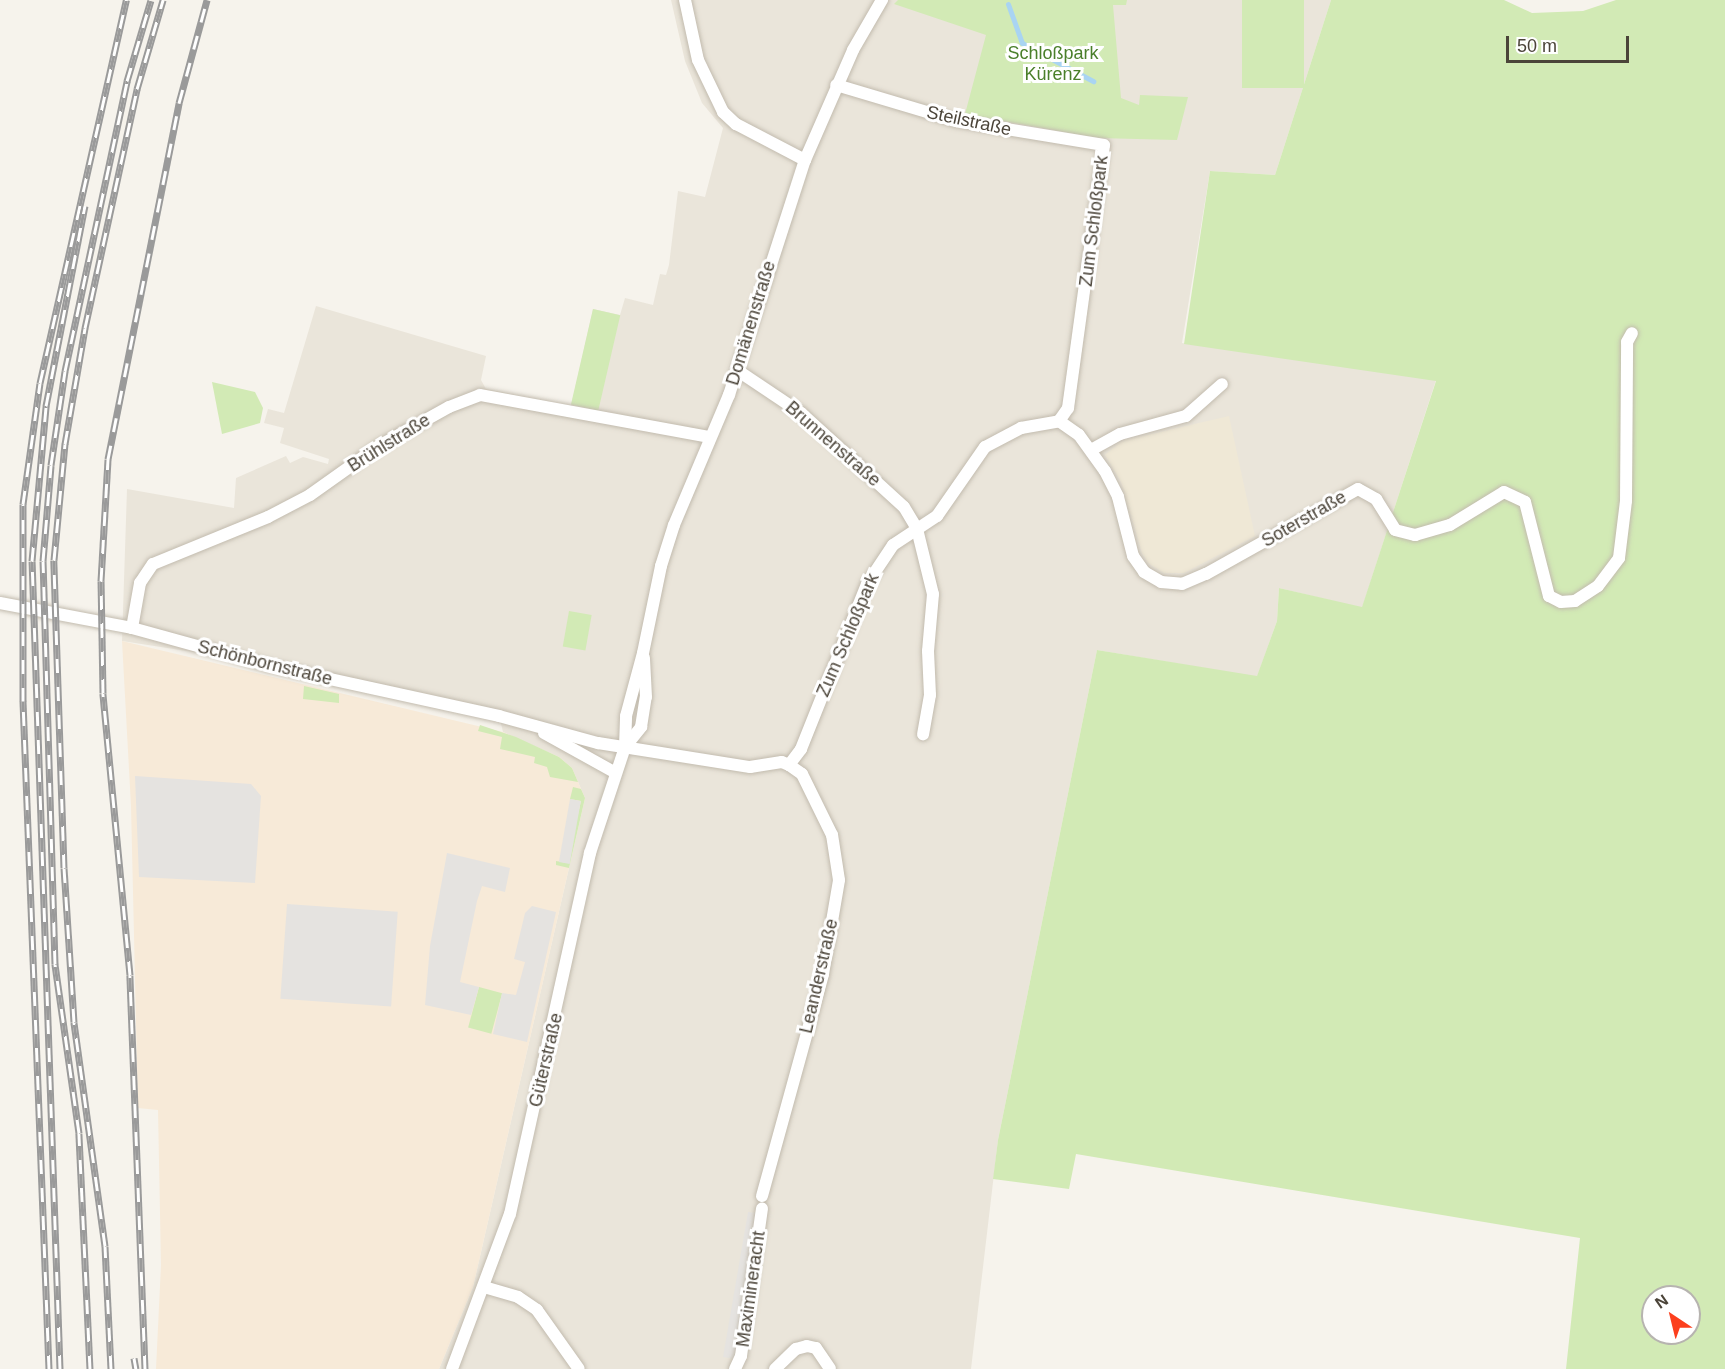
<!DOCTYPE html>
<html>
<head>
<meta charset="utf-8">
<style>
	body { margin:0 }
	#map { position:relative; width:1725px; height:1369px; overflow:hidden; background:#f6f3ec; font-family:Helvetica,sans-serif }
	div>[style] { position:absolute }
	.residential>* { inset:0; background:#eae5da }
	.commercial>* { inset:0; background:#f7ead8 }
	.education>* { inset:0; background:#efe8d6 }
	.green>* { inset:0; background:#d2eab5; transform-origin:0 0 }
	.parking>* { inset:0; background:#e5e3e0; transform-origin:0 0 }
	.stream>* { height:5px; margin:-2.5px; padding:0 2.5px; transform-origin:2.5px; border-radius:2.5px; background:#a9d4f2 }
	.roads { filter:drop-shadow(0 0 2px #c2bbae) drop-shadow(0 0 2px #c2bbae) }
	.minor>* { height:12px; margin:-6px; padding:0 6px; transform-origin:6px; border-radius:6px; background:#fff }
	.rail>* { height:7px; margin-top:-3.5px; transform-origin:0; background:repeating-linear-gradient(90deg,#fff 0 14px,#9a9a9a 0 28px); box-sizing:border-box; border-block:2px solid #9a9a9a }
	span { translate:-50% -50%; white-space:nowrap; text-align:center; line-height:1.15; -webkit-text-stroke:6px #fff; paint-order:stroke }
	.park-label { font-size:18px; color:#4a7f2a }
	.street-label { font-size:18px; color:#4b4439 }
	.north { position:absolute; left:1641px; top:1285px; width:60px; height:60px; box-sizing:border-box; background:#fff; border:2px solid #b7b4b0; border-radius:50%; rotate:325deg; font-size:16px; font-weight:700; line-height:24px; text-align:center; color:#4b4439 }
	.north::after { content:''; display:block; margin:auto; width:21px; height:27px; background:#fc3f1d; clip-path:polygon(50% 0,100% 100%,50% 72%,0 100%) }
	.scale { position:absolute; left:1506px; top:36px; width:123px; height:27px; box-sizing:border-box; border:3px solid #4b4439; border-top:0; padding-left:8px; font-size:18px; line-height:21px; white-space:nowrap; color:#4b4439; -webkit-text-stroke:4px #fff; paint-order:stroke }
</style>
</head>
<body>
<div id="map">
	<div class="residential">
		<div style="clip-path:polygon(671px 0,1331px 0,1275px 175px,1210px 171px,1182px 343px,1436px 380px,1362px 608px,1279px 588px,1277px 621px,1257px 677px,1097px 650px,998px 1140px,971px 1369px,439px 1369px,473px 1287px,585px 798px,572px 768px,559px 757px,503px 732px,498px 711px,296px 668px,122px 641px,127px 489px,234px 508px,236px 478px,286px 456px,290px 463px,303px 457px,328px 464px,329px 459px,280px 443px,284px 428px,264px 423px,268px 409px,284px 413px,316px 306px,486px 356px,481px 380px,486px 389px,571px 406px,593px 309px,620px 315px,625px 298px,653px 305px,660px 274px,666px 275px,669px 265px,678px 191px,705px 197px,723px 128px,702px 103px,685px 61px)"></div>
	</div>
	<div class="commercial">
		<div style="clip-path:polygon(122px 641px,503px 732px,559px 757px,572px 768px,585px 798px,473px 1287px,439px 1369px,156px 1369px,161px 1265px,158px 1110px,138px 1108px,131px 806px)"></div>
	</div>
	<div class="education">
		<div style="clip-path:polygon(1229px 416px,1255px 536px,1184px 573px,1164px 573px,1148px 563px,1142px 553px,1121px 482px,1105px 455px,1122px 441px)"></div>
	</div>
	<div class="green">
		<div style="clip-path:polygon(898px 0,1127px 0,1126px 5px,1113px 5px,1121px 98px,1139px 105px,1140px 95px,1188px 97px,1177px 140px,1097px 138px,965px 114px,986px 35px,894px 4px)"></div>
		<div style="left:1242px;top:0;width:62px;height:88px"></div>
		<div style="clip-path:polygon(evenodd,1331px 0,1504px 0,1532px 13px,1583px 11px,1616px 0,1725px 0,1725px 1369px,1566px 1369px,1580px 1238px,1076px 1154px,1069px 1189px,993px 1179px,998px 1140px,1097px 650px,1257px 676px,1277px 621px,1279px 588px,1362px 607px,1436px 381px,1184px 344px,1210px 171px,1275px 175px,1331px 0,1653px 1297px,1689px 1297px,1689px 1333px,1653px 1333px,1653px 1297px)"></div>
		<div style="left:593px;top:309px;width:28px;height:98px;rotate:13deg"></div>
		<div style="clip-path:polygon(212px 382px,255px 392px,263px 408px,260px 423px,222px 434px)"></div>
		<div style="left:569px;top:611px;width:23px;height:36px;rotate:10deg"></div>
		<div style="clip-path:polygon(304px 686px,339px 694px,339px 703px,303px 699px)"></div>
		<div style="clip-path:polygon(480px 725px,516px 737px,559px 757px,572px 768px,578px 782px,550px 777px,547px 767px,534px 763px,535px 757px,500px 749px,502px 737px,478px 731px)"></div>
		<div style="clip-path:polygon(573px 787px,581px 789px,585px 798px,569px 868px,556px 865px,556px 861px,567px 863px,581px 801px,570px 799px)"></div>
		<div style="left:479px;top:987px;width:24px;height:42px;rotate:15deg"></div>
	</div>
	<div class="parking">
		<div style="clip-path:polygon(135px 776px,251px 784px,261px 796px,255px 883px,139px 877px)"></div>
		<div style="left:570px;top:799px;width:11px;height:64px;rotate:10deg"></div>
		<div style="clip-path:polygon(447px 853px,510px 868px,505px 892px,482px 886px,477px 901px,460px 982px,479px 987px,471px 1015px,425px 1005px,430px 946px)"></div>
		<div style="left:287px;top:904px;width:111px;height:95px;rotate:4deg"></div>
		<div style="clip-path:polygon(532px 906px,556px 912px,527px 1042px,493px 1034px,502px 993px,516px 995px,525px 962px,514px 959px,525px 913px)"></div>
		<div style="clip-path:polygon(748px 1212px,758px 1213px,735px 1359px,723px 1357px)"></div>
	</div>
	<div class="stream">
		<div style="left:1008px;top:4px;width:41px;rotate:70.3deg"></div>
		<div style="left:1022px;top:43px;width:81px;rotate:28.2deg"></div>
	</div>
	<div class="roads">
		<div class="minor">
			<div style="left:685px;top:0;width:61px;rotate:77.8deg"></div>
			<div style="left:698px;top:60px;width:58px;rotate:64.3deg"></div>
			<div style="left:723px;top:112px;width:18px;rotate:43deg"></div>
			<div style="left:736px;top:124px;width:78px;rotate:27.6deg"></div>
			<div style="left:737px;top:370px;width:77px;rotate:33.9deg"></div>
			<div style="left:801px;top:413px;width:139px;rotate:42.4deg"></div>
			<div style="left:904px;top:507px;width:26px;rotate:59deg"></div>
			<div style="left:917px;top:529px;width:67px;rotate:76.2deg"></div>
			<div style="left:933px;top:594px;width:57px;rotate:95deg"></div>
			<div style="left:928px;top:651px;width:44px;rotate:87.4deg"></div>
			<div style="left:930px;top:695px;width:40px;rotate:100deg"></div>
			<div style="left:1059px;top:421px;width:24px;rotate:35deg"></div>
			<div style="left:1079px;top:435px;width:44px;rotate:54.2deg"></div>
			<div style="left:1105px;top:471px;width:29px;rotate:63deg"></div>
			<div style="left:1118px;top:497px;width:61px;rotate:75.7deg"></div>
			<div style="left:1133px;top:556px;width:19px;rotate:55deg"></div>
			<div style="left:1144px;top:572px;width:20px;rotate:30deg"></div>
			<div style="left:1161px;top:582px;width:21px;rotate:5deg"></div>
			<div style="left:1182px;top:584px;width:26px;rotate:-23deg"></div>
			<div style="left:1206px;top:574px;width:174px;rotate:-29.2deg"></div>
			<div style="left:1358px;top:489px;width:21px;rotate:29deg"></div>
			<div style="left:1376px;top:499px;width:36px;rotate:58deg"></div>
			<div style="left:1395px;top:530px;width:21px;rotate:14deg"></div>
			<div style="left:1415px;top:535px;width:36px;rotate:-16deg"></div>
			<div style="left:1450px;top:525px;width:63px;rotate:-31.4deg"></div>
			<div style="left:1504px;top:492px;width:23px;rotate:25deg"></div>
			<div style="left:1525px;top:502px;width:97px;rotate:75.7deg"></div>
			<div style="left:1549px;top:596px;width:13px;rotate:27deg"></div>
			<div style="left:1561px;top:602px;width:14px;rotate:-4deg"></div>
			<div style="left:1575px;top:601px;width:27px;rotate:-33deg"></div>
			<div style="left:1598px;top:586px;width:35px;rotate:-53deg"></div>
			<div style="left:1619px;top:558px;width:57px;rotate:-83deg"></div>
			<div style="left:1626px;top:501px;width:159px;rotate:-89.6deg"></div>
			<div style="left:1627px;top:342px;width:10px;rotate:-61deg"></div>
			<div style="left:1091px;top:450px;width:33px;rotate:-29deg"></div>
			<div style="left:1120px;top:434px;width:68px;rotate:-15.3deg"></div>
			<div style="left:1186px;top:416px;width:48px;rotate:-41.6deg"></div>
			<div style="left:0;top:603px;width:134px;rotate:10.7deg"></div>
			<div style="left:132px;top:628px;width:143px;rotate:15.4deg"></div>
			<div style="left:270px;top:666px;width:234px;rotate:12.3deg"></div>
			<div style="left:499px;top:716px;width:103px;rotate:15.3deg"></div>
			<div style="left:598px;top:743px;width:154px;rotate:9deg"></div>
			<div style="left:750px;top:767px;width:32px;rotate:-9deg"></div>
			<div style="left:782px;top:762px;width:8px;rotate:23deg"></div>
			<div style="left:789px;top:765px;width:20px;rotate:-53deg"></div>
			<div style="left:801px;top:749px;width:178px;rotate:-68.2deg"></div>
			<div style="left:867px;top:584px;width:47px;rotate:-56.3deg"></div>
			<div style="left:893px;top:545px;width:53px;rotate:-33.4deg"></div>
			<div style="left:937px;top:516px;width:84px;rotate:-55.2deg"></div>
			<div style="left:985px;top:447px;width:41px;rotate:-27.8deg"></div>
			<div style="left:1021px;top:428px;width:39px;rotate:-10deg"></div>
			<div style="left:1059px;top:421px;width:16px;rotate:-55deg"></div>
			<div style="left:1068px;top:408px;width:265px;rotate:-82.2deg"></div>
			<div style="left:1104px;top:145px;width:149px;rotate:-170.7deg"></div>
			<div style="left:957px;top:121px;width:126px;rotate:-163.4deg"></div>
			<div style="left:132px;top:628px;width:46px;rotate:-79.9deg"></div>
			<div style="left:140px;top:583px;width:23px;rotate:-56deg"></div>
			<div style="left:153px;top:564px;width:124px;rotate:-22.2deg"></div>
			<div style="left:268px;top:517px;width:47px;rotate:-27.6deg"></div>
			<div style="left:310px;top:495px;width:85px;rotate:-35.4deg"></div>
			<div style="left:379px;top:446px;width:80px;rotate:-29.1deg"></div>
			<div style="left:449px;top:407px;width:33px;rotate:-21deg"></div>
			<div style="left:480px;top:395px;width:232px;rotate:10.4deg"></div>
			<div style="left:544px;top:733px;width:82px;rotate:29.1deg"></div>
			<div style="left:625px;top:747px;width:31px;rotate:-88deg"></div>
			<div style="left:626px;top:716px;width:65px;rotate:-74.9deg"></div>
			<div style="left:643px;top:653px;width:89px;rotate:-78.3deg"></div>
			<div style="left:661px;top:566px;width:43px;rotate:-72.4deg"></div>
			<div style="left:674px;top:525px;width:141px;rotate:-67.1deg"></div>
			<div style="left:729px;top:395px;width:247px;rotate:-72.1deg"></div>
			<div style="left:805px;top:160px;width:120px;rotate:-66.4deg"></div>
			<div style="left:853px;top:50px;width:58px;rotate:-59.9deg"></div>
			<div style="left:625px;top:747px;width:26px;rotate:-51deg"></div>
			<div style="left:641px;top:727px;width:30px;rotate:-81deg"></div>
			<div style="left:646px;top:697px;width:39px;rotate:-93deg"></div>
			<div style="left:762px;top:1196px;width:230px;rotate:-74.6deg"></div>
			<div style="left:823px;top:974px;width:95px;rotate:-80.3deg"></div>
			<div style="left:839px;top:880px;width:46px;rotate:-98.8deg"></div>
			<div style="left:832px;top:835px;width:68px;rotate:-116.2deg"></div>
			<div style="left:802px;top:774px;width:16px;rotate:-145deg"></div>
			<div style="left:484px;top:1287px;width:35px;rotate:16deg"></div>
			<div style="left:518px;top:1297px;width:23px;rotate:34deg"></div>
			<div style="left:537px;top:1310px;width:72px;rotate:54.6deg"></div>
			<div style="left:452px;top:1369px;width:165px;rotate:-69.5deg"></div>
			<div style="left:510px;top:1214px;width:370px;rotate:-77.5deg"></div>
			<div style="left:590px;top:853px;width:112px;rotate:-71.7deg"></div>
			<div style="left:735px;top:1369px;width:14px;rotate:-65deg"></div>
			<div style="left:741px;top:1356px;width:149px;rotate:-81.9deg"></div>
			<div style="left:775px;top:1369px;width:29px;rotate:-44deg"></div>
			<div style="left:796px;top:1349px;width:11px;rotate:-15deg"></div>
			<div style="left:807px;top:1346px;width:9px;rotate:13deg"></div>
			<div style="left:816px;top:1348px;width:25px;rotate:56deg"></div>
		</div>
	</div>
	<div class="rail">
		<div style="left:134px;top:1358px;width:11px;rotate:80deg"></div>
		<div style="left:49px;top:1369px;width:669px;rotate:-92.23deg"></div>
		<div style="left:23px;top:701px;width:197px;rotate:-90deg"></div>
		<div style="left:23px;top:504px;width:122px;rotate:-82deg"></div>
		<div style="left:40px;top:383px;width:393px;rotate:-77.3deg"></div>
		<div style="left:60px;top:1369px;width:808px;rotate:-91.98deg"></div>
		<div style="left:32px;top:561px;width:156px;rotate:-84.8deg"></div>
		<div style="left:46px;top:406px;width:204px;rotate:-79deg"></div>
		<div style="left:90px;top:1369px;width:236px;rotate:-92.7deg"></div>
		<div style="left:79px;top:1133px;width:171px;rotate:-98.1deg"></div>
		<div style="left:55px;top:964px;width:403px;rotate:-91.7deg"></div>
		<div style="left:43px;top:561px;width:96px;rotate:-85.2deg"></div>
		<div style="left:51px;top:465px;width:95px;rotate:-81.5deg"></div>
		<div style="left:65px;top:371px;width:297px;rotate:-77.9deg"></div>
		<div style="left:127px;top:81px;width:84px;rotate:-73.5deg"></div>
		<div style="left:111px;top:1369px;width:123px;rotate:-92.8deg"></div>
		<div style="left:105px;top:1246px;width:226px;rotate:-97.9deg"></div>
		<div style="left:74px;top:1022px;width:154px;rotate:-93.7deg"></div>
		<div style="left:64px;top:868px;width:308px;rotate:-91.9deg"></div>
		<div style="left:54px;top:560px;width:117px;rotate:-84.6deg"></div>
		<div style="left:65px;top:444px;width:118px;rotate:-80.2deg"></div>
		<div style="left:85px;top:328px;width:245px;rotate:-77.7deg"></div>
		<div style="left:137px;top:89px;width:93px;rotate:-73.7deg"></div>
		<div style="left:145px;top:1369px;width:394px;rotate:-92.2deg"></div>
		<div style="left:130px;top:975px;width:283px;rotate:-95.5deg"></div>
		<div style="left:103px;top:693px;width:112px;rotate:-91deg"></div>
		<div style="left:101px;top:581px;width:122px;rotate:-86.7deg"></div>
		<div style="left:108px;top:459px;width:363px;rotate:-78.7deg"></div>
		<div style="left:179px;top:103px;width:107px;rotate:-74.8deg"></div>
	</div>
	<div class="park-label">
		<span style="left:1053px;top:64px">Schloßpark<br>Kürenz</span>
	</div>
	<div class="street-label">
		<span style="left:969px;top:121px;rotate:12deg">Steilstraße</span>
		<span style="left:1094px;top:221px;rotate:-83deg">Zum Schloßpark</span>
		<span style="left:751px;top:323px;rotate:-73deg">Domänenstraße</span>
		<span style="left:389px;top:443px;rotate:-32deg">Brühlstraße</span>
		<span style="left:833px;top:444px;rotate:41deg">Brunnenstraße</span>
		<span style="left:1304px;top:519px;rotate:-30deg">Soterstraße</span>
		<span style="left:848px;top:635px;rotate:-67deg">Zum Schloßpark</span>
		<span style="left:265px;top:663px;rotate:14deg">Schönbornstraße</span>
		<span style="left:819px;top:976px;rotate:-77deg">Leanderstraße</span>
		<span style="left:546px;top:1060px;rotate:-77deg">Güterstraße</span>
		<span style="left:751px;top:1289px;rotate:-82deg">Maximineracht</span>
	</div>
	<div class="north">N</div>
	<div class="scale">50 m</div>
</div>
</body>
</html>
